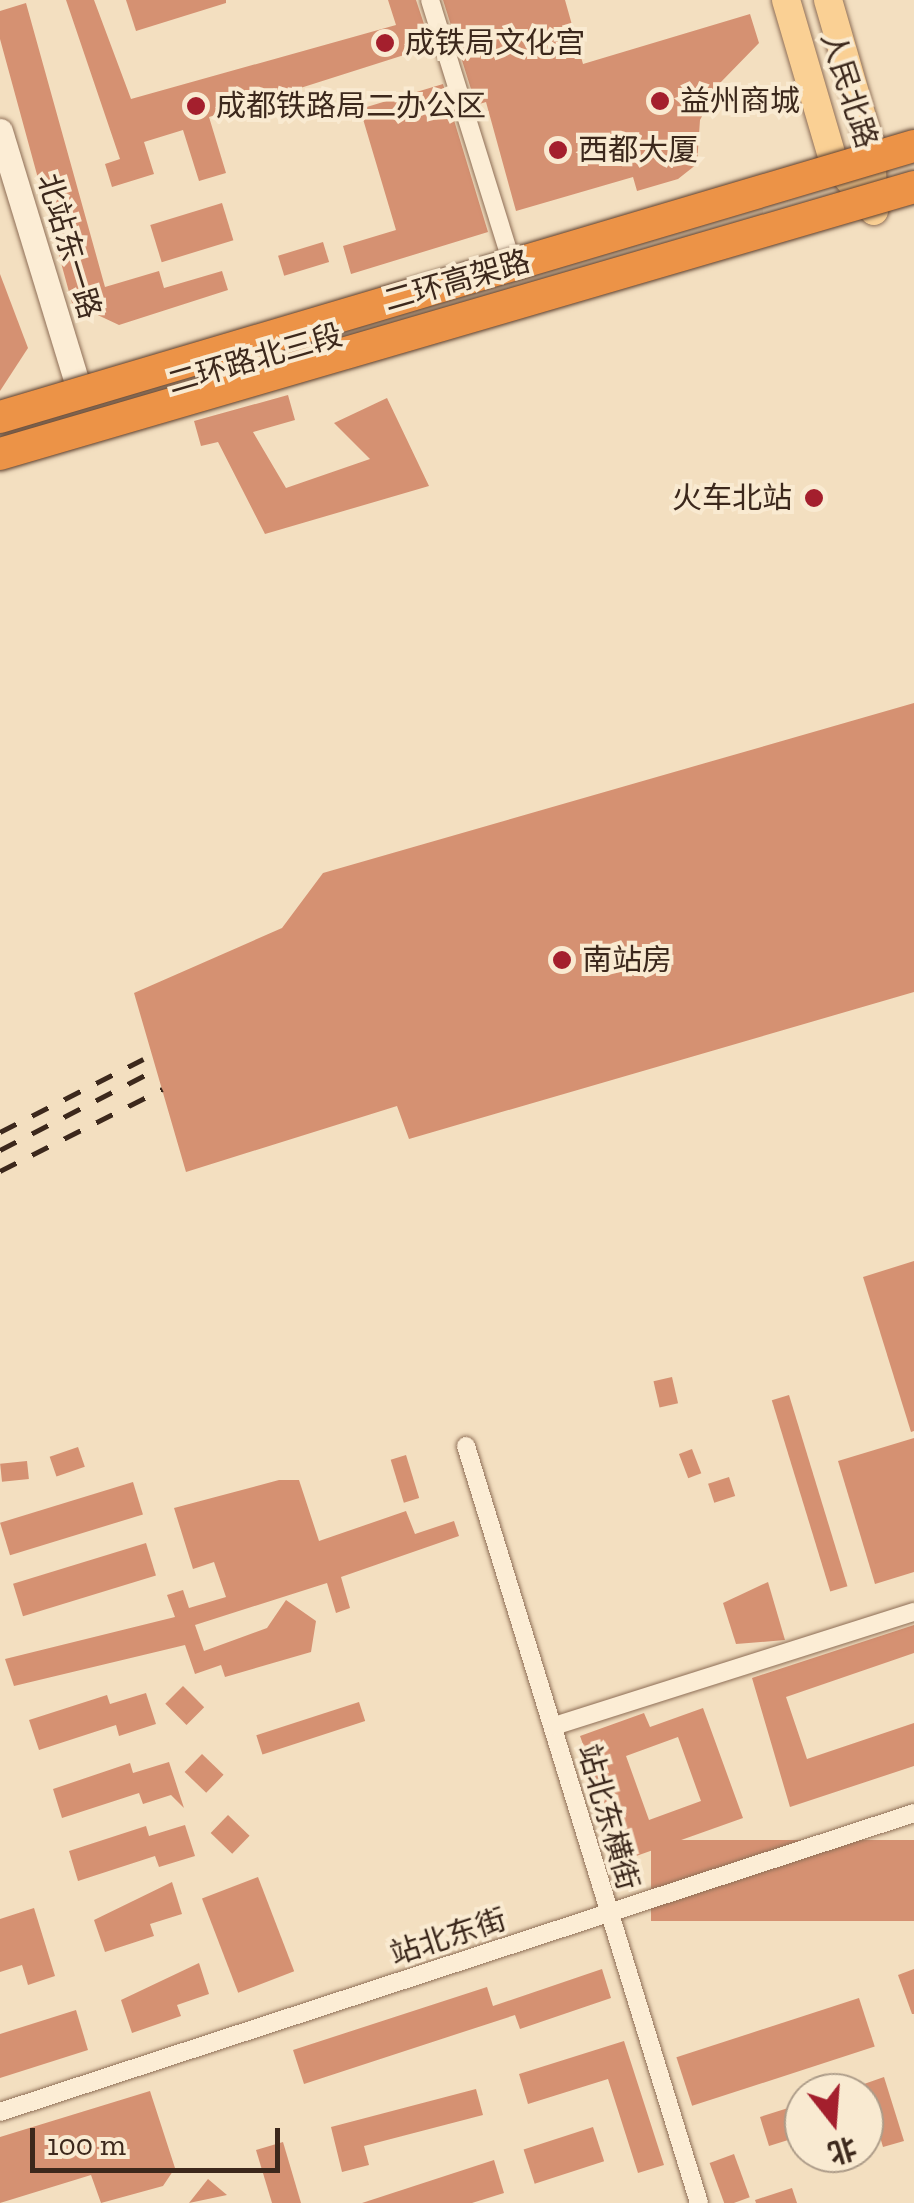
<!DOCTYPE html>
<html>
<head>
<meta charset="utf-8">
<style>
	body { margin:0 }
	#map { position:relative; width:914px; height:2203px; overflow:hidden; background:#f3dfc0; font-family:"Zilla Slab","Noto Sans SC",serif }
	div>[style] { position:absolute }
	.building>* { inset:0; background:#d59172; transform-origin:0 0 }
	.roads { filter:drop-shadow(0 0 2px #8e6e56) drop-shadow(0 0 2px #8e6e56) }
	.street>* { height:18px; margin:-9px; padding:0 9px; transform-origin:9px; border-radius:9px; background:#fcedd5 }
	.secondary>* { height:25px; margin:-12.5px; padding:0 12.5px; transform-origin:12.5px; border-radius:12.5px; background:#fcedd5 }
	.primary>* { height:28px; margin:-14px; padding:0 14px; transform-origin:14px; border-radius:14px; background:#fad094 }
	.rail>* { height:5px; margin-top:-2.5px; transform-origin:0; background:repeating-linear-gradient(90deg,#3c281c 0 18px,transparent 0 36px) }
	.bridges { filter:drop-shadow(0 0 2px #5b3d2b) drop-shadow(0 0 2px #5b3d2b) }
	.highway-bridge>* { height:32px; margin:-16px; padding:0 16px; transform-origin:16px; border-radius:16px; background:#ec9347 }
	.dots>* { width:28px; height:28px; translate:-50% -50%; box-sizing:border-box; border:5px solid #f9ead1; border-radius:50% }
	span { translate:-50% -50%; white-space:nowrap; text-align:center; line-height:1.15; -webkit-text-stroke:8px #f9ead1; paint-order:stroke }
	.poi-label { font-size:30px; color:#3c281c }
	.left { translate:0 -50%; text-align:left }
	.right { translate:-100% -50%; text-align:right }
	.street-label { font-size:30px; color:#3c281c }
	.north { position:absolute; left:784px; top:2073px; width:100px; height:100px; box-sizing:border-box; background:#f9ead1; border:2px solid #ad9c89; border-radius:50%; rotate:163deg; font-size:28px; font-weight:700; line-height:40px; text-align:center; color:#3c281c }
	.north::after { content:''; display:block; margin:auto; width:35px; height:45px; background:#a41f2d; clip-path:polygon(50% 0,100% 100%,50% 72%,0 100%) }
	.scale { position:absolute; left:30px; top:2128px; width:250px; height:45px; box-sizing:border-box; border:5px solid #3c281c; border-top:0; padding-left:12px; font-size:30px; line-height:35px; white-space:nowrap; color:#3c281c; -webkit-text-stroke:8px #f9ead1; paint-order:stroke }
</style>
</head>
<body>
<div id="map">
	<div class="building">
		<div style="clip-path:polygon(66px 0,94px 0,131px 99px,396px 25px,388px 0,416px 0,428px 36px,423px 49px,209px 117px,226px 173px,199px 181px,183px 130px,144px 142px,154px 174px,112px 187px,105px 164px,120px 159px)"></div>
		<div style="clip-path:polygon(126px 0,226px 0,226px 3px,136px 31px)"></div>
		<div style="clip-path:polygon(443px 0,565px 0,583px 64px,750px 14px,759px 43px,720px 83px,700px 120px,697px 164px,678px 179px,637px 191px,633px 177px,516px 211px,486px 102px,476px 105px)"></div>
		<div style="clip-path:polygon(26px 3px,105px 287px,159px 271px,164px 288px,222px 271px,228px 290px,119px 325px,72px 303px,0 39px,0 11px)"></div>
		<div style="clip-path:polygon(443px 84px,488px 232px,351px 274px,343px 246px,396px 230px,360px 109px)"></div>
		<div style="left:222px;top:203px;width:39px;height:75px;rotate:73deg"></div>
		<div style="left:323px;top:242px;width:21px;height:47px;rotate:73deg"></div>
		<div style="clip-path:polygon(0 274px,28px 348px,0 391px)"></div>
		<div style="clip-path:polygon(288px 395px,295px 420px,253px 432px,286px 488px,370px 459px,334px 423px,387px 398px,429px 486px,265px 534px,218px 442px,201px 446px,194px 421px)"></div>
		<div style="clip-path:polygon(914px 703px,914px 992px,409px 1139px,397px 1106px,186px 1172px,134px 993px,282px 928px,323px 873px)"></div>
		<div style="clip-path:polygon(914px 1261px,914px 1431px,911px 1432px,863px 1277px)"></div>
		<div style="left:672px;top:1377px;width:27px;height:19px;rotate:77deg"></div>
		<div style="left:789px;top:1395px;width:200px;height:18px;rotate:73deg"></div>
		<div style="clip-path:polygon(914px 1438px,914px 1572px,875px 1584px,838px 1461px)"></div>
		<div style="left:78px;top:1447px;width:21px;height:30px;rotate:71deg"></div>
		<div style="left:692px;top:1449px;width:26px;height:14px;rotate:69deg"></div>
		<div style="left:406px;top:1455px;width:45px;height:16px;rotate:73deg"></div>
		<div style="left:27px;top:1461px;width:18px;height:27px;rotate:84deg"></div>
		<div style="left:729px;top:1477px;width:20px;height:22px;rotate:72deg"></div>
		<div style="clip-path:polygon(279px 1480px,299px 1480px,319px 1541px,406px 1511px,415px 1534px,454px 1521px,459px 1536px,341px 1577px,350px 1608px,336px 1613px,327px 1583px,195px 1625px,204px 1651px,267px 1628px,286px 1600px,316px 1621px,311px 1652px,225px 1677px,221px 1665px,195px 1674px,185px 1645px,14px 1686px,5px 1659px,175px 1617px,167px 1595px,183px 1590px,189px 1608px,226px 1597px,214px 1562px,193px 1569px,174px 1508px)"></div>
		<div style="left:133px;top:1482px;width:34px;height:139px;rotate:73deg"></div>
		<div style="left:146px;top:1543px;width:34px;height:139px;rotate:73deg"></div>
		<div style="clip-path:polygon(768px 1582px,785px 1640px,736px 1644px,723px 1603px)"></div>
		<div style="clip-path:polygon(914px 1625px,914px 1653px,786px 1697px,807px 1759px,914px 1723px,914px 1766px,790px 1807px,752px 1678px)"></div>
		<div style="left:183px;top:1686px;width:30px;height:25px;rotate:45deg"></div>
		<div style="clip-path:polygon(146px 1693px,156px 1724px,119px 1736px,116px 1725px,39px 1750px,29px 1720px,107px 1695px,110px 1704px)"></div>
		<div style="left:359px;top:1702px;width:20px;height:108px;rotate:72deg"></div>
		<div style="clip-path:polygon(evenodd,703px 1708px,743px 1818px,625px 1860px,580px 1736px,644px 1713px,650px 1727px,703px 1708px,678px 1737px,701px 1801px,649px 1820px,626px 1756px,678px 1737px)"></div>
		<div style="left:202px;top:1754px;width:30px;height:25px;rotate:44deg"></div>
		<div style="clip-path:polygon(169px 1762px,184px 1808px,171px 1795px,143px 1804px,139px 1793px,62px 1818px,53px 1789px,130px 1763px,133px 1773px)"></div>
		<div style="left:228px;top:1815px;width:30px;height:25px;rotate:44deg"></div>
		<div style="clip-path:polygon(185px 1825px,195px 1856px,159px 1867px,155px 1856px,78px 1881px,69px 1851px,146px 1826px,149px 1836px)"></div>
		<div style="left:914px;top:1840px;width:81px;height:263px;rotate:90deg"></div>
		<div style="left:258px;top:1877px;width:101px;height:60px;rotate:69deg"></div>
		<div style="clip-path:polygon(172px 1882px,182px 1914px,150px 1924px,154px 1936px,105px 1952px,94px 1920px)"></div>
		<div style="clip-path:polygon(34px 1908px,55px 1976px,28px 1985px,22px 1965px,0 1972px,0 1919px)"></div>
		<div style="clip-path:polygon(199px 1963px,209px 1994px,177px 2005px,181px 2016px,132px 2033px,121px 2000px)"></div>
		<div style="clip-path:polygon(602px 1969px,611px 1998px,520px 2029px,515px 2015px,304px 2084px,293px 2050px,487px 1987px,493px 2006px)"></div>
		<div style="clip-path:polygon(914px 1969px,914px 2014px,912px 2014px,898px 1975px)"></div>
		<div style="left:859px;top:1998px;width:51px;height:192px;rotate:72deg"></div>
		<div style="clip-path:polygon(76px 2010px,88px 2050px,0 2078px,0 2034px)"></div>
		<div style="clip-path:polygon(624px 2041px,664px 2165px,638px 2173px,608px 2079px,528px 2104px,519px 2074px)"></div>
		<div style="clip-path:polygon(884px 2077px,904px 2141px,883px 2147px,877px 2127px,864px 2131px,864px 2084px)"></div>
		<div style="clip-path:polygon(476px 2089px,483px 2115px,364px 2146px,369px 2165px,342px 2172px,331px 2127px)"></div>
		<div style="clip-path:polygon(150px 2091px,175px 2168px,163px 2186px,101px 2203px,91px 2175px,0 2203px,0 2137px)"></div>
		<div style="clip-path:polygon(804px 2103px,804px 2135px,769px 2146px,760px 2117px)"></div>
		<div style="left:593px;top:2127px;width:36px;height:73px;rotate:72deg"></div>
		<div style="clip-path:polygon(283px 2142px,301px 2203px,272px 2203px,256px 2150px)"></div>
		<div style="left:734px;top:2154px;width:46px;height:26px;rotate:70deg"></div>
		<div style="clip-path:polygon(494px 2160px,504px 2193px,472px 2203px,362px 2203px)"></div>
		<div style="clip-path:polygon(208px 2179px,227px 2195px,189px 2203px)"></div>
		<div style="clip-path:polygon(792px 2188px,797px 2203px,756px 2203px,755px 2200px)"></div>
	</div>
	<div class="roads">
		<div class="street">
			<div style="left:430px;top:0;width:266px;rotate:72.7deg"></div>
			<div style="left:466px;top:1446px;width:792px;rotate:72.89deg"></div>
			<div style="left:554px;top:1726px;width:378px;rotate:-17.6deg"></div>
			<div style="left:0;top:2112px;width:962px;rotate:-18.11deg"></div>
		</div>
		<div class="secondary">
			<div style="left:0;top:131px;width:260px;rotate:73deg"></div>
		</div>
		<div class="primary">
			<div style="left:786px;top:0;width:167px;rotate:73.6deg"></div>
			<div style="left:833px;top:160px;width:65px;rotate:51.2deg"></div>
			<div style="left:828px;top:0;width:154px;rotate:73.8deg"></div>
			<div style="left:871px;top:148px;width:63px;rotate:87.3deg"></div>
		</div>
	</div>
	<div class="rail">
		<div style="left:0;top:1132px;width:161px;rotate:-27deg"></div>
		<div style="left:0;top:1150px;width:177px;rotate:-27.3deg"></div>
		<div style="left:0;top:1171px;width:182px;rotate:-26.8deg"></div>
	</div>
	<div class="bridges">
		<div class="highway-bridge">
			<div style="left:0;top:417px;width:953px;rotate:-16.52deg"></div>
			<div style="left:0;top:454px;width:952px;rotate:-16.28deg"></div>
		</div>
	</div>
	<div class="dots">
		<div style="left:385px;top:43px;background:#a41f2d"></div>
		<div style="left:660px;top:101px;background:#a41f2d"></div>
		<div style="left:196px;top:106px;background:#a41f2d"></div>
		<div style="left:558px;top:150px;background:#a41f2d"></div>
		<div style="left:814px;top:498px;background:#a41f2d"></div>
		<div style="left:562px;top:960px;background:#a41f2d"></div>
	</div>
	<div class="poi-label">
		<span class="left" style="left:405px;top:43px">成铁局文化宫</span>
		<span class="left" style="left:680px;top:101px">益州商城</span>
		<span class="left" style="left:216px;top:106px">成都铁路局二办公区</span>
		<span class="left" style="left:578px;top:150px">西都大厦</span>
		<span class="right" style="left:792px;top:498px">火车北站</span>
		<span class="left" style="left:582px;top:960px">南站房</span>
	</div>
	<div class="street-label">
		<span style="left:849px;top:90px;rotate:72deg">人民北路</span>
		<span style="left:69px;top:246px;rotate:73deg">北站东一路</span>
		<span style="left:457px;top:281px;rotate:-16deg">二环高架路</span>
		<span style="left:255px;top:359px;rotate:-16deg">二环路北三段</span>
		<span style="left:608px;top:1817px;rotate:74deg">站北东横街</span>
		<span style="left:448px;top:1937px;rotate:-18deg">站北东街</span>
	</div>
	<div class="north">北</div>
	<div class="scale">100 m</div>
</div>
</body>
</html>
